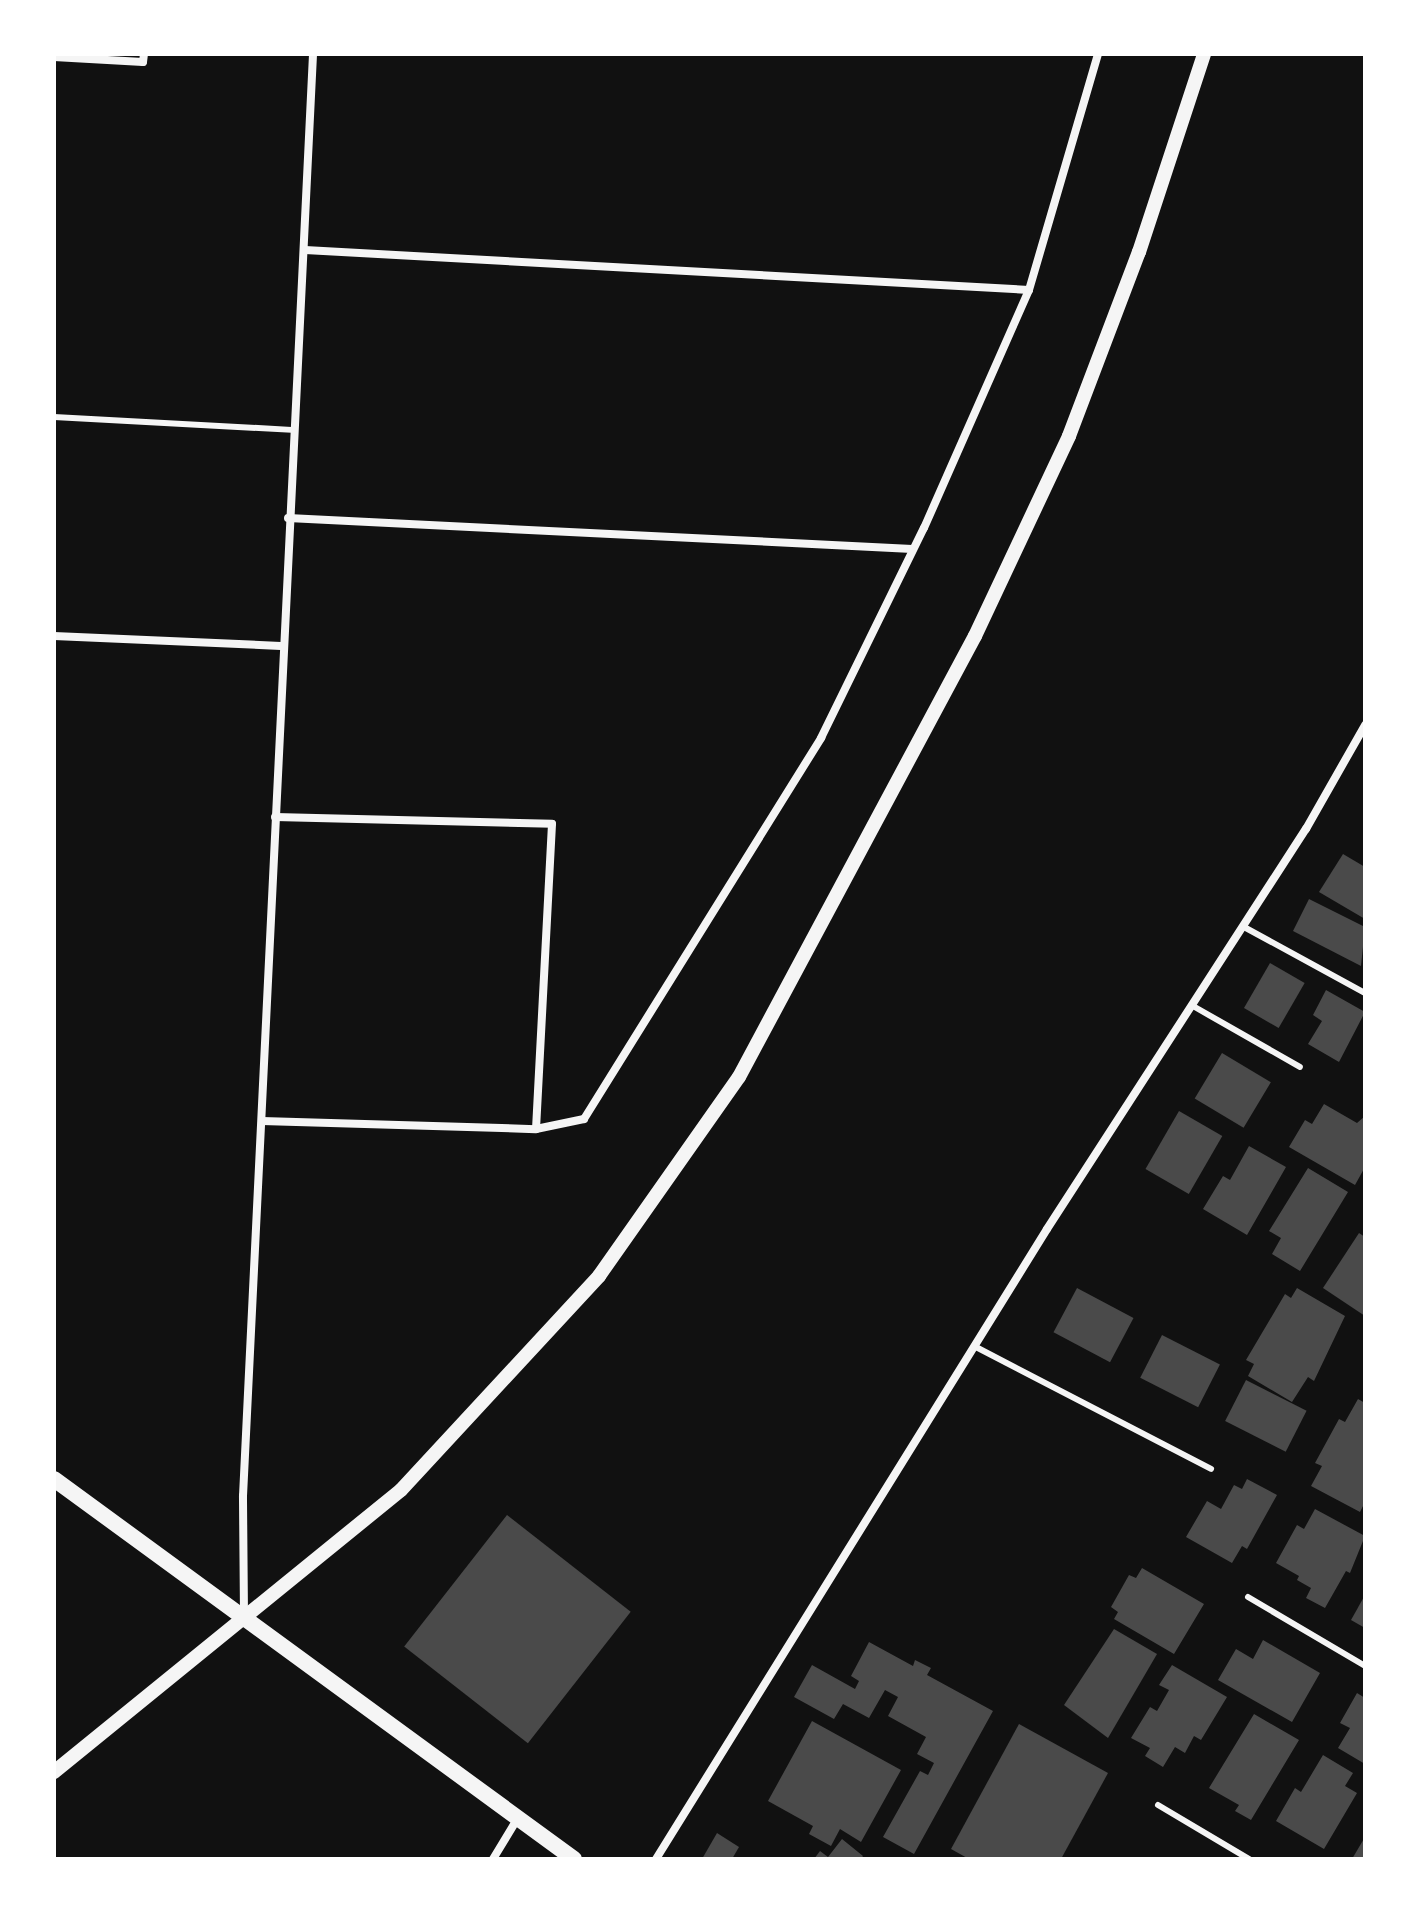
<!DOCTYPE html>
<html>
<head>
<meta charset="utf-8">
<style>
	body { margin:0 }
	#map { position:relative; width:1419px; height:1913px; overflow:hidden; background:#111; font-family:Lato,sans-serif }
	div>[style] { position:absolute }
	.building>* { inset:0; background:#4a4a4a; transform-origin:0 0 }
	.service>* { height:6px; margin:-3px; padding:0 3px; transform-origin:3px; border-radius:3px; background:#f5f5f5 }
	.minor>* { height:8px; margin:-4px; padding:0 4px; transform-origin:4px; border-radius:4px; background:#f5f5f5 }
	.tertiary>* { height:14px; margin:-7px; padding:0 7px; transform-origin:7px; border-radius:7px; background:#f5f5f5 }
	.secondary>* { height:16px; margin:-8px; padding:0 8px; transform-origin:8px; border-radius:8px; background:#f5f5f5 }
	span { translate:-50% -50%; white-space:nowrap; text-align:center; line-height:1.15; -webkit-text-stroke:6px #fff; paint-order:stroke }
	.frame { position:absolute; inset:0; border:56px solid #fff; pointer-events:none }
</style>
</head>
<body>
<div id="map">
	<div class="building">
		<div style="clip-path:polygon(1343px 854px,1365px 867px,1365px 919px,1319px 892px)"></div>
		<div style="clip-path:polygon(1309px 899px,1365px 927px,1361px 966px,1293px 931px)"></div>
		<div style="left:1270px;top:963px;width:40px;height:52px;rotate:30deg"></div>
		<div style="clip-path:polygon(1326px 990px,1365px 1012px,1339px 1062px,1308px 1044px,1322px 1021px,1313px 1015px)"></div>
		<div style="left:1222px;top:1053px;width:57px;height:53px;rotate:31deg"></div>
		<div style="clip-path:polygon(1324px 1104px,1357px 1123px,1365px 1116px,1365px 1167px,1355px 1185px,1289px 1147px,1305px 1120px,1312px 1124px)"></div>
		<div style="left:1179px;top:1111px;width:50px;height:67px;rotate:30deg"></div>
		<div style="clip-path:polygon(1249px 1146px,1286px 1167px,1247px 1235px,1203px 1209px,1223px 1176px,1230px 1180px)"></div>
		<div style="clip-path:polygon(1308px 1168px,1348px 1192px,1300px 1271px,1272px 1254px,1281px 1238px,1269px 1231px)"></div>
		<div style="clip-path:polygon(1359px 1233px,1365px 1237px,1365px 1316px,1323px 1288px)"></div>
		<div style="left:1077px;top:1288px;width:64px;height:50px;rotate:28deg"></div>
		<div style="clip-path:polygon(1297px 1288px,1345px 1316px,1314px 1381px,1308px 1377px,1292px 1402px,1248px 1376px,1254px 1364px,1246px 1360px,1285px 1294px,1291px 1298px)"></div>
		<div style="left:1162px;top:1335px;width:65px;height:48px;rotate:27deg"></div>
		<div style="left:1246px;top:1380px;width:68px;height:46px;rotate:27deg"></div>
		<div style="clip-path:polygon(1358px 1399px,1365px 1403px,1365px 1502px,1360px 1512px,1311px 1486px,1322px 1466px,1315px 1463px,1339px 1419px,1345px 1422px)"></div>
		<div style="clip-path:polygon(1247px 1479px,1277px 1495px,1247px 1549px,1242px 1546px,1232px 1563px,1186px 1537px,1207px 1501px,1221px 1509px,1234px 1485px,1242px 1489px)"></div>
		<div style="clip-path:polygon(1315px 1509px,1365px 1536px,1350px 1573px,1346px 1571px,1325px 1608px,1306px 1598px,1311px 1588px,1297px 1580px,1299px 1576px,1276px 1563px,1297px 1525px,1304px 1529px)"></div>
		<div style="left:507px;top:1515px;width:157px;height:167px;rotate:38deg"></div>
		<div style="clip-path:polygon(1142px 1568px,1204px 1604px,1174px 1654px,1114px 1619px,1118px 1612px,1111px 1607px,1129px 1575px,1136px 1578px)"></div>
		<div style="clip-path:polygon(1365px 1595px,1365px 1628px,1351px 1620px)"></div>
		<div style="clip-path:polygon(1114px 1629px,1157px 1654px,1108px 1738px,1064px 1705px)"></div>
		<div style="clip-path:polygon(1263px 1640px,1320px 1673px,1292px 1722px,1218px 1680px,1236px 1649px,1253px 1659px)"></div>
		<div style="clip-path:polygon(869px 1642px,913px 1666px,915px 1660px,931px 1668px,927px 1675px,993px 1711px,914px 1854px,883px 1837px,920px 1771px,928px 1775px,934px 1763px,917px 1754px,926px 1737px,888px 1716px,898px 1697px,885px 1690px,869px 1718px,843px 1704px,834px 1719px,794px 1697px,812px 1665px,855px 1689px,859px 1681px,851px 1676px)"></div>
		<div style="clip-path:polygon(1172px 1665px,1227px 1697px,1201px 1740px,1194px 1736px,1185px 1753px,1175px 1747px,1163px 1767px,1145px 1756px,1150px 1748px,1131px 1738px,1150px 1707px,1157px 1711px,1169px 1690px,1159px 1685px)"></div>
		<div style="clip-path:polygon(1357px 1693px,1365px 1698px,1365px 1764px,1338px 1748px,1350px 1728px,1340px 1723px)"></div>
		<div style="clip-path:polygon(1254px 1714px,1299px 1740px,1251px 1820px,1235px 1811px,1239px 1805px,1209px 1788px)"></div>
		<div style="clip-path:polygon(812px 1721px,901px 1770px,861px 1842px,840px 1829px,831px 1846px,809px 1834px,813px 1826px,768px 1801px)"></div>
		<div style="clip-path:polygon(1019px 1724px,1108px 1773px,1061px 1859px,969px 1859px,951px 1849px)"></div>
		<div style="clip-path:polygon(1323px 1755px,1353px 1773px,1345px 1786px,1357px 1793px,1324px 1849px,1276px 1821px,1295px 1788px,1301px 1792px)"></div>
		<div style="clip-path:polygon(717px 1833px,739px 1847px,732px 1859px,702px 1859px)"></div>
		<div style="clip-path:polygon(1365px 1837px,1365px 1859px,1352px 1859px)"></div>
		<div style="clip-path:polygon(842px 1839px,863px 1856px,861px 1859px,814px 1859px,820px 1851px,828px 1857px)"></div>
	</div>
	<div class="service">
		<div style="left:54px;top:417px;width:238px;rotate:3.1deg"></div>
		<div style="left:1244px;top:927px;width:138px;rotate:28.6deg"></div>
		<div style="left:1193px;top:1006px;width:123px;rotate:29.7deg"></div>
		<div style="left:974px;top:1346px;width:267px;rotate:27.4deg"></div>
		<div style="left:1248px;top:1597px;width:136px;rotate:30.5deg"></div>
		<div style="left:1158px;top:1805px;width:106px;rotate:30.7deg"></div>
	</div>
	<div class="minor">
		<div style="left:54px;top:57px;width:89px;rotate:3.2deg"></div>
		<div style="left:143px;top:62px;width:8px;rotate:-83deg"></div>
		<div style="left:305px;top:250px;width:725px;rotate:3.16deg"></div>
		<div style="left:288px;top:518px;width:625px;rotate:2.84deg"></div>
		<div style="left:54px;top:636px;width:227px;rotate:2.5deg"></div>
		<div style="left:275px;top:817px;width:277px;rotate:1.4deg"></div>
		<div style="left:552px;top:824px;width:305px;rotate:93deg"></div>
		<div style="left:262px;top:1121px;width:274px;rotate:1.7deg"></div>
		<div style="left:536px;top:1129px;width:49px;rotate:-11.8deg"></div>
		<div style="left:584px;top:1119px;width:449px;rotate:-58.1deg"></div>
		<div style="left:821px;top:738px;width:234px;rotate:-63.9deg"></div>
		<div style="left:924px;top:528px;width:260px;rotate:-66.2deg"></div>
		<div style="left:1029px;top:290px;width:246px;rotate:-73.7deg"></div>
		<div style="left:244px;top:1615px;width:119px;rotate:-90.5deg"></div>
		<div style="left:243px;top:1496px;width:1444px;rotate:-87.22deg"></div>
		<div style="left:493px;top:1859px;width:44px;rotate:-58.8deg"></div>
		<div style="left:656px;top:1859px;width:741px;rotate:-58.17deg"></div>
		<div style="left:1047px;top:1229px;width:477px;rotate:-57.1deg"></div>
		<div style="left:1306px;top:829px;width:120px;rotate:-60.4deg"></div>
	</div>
	<div class="tertiary">
		<div style="left:54px;top:1772px;width:447px;rotate:-39.1deg"></div>
		<div style="left:401px;top:1490px;width:292px;rotate:-47.2deg"></div>
		<div style="left:599px;top:1276px;width:243px;rotate:-54.9deg"></div>
		<div style="left:739px;top:1077px;width:500px;rotate:-61.85deg"></div>
		<div style="left:975px;top:636px;width:221px;rotate:-64.8deg"></div>
		<div style="left:1069px;top:436px;width:197px;rotate:-69.2deg"></div>
		<div style="left:1139px;top:252px;width:208px;rotate:-71.8deg"></div>
	</div>
	<div class="secondary">
		<div style="left:54px;top:1479px;width:644px;rotate:36.16deg"></div>
	</div>
	<div class="frame"></div>
</div>
</body>
</html>
